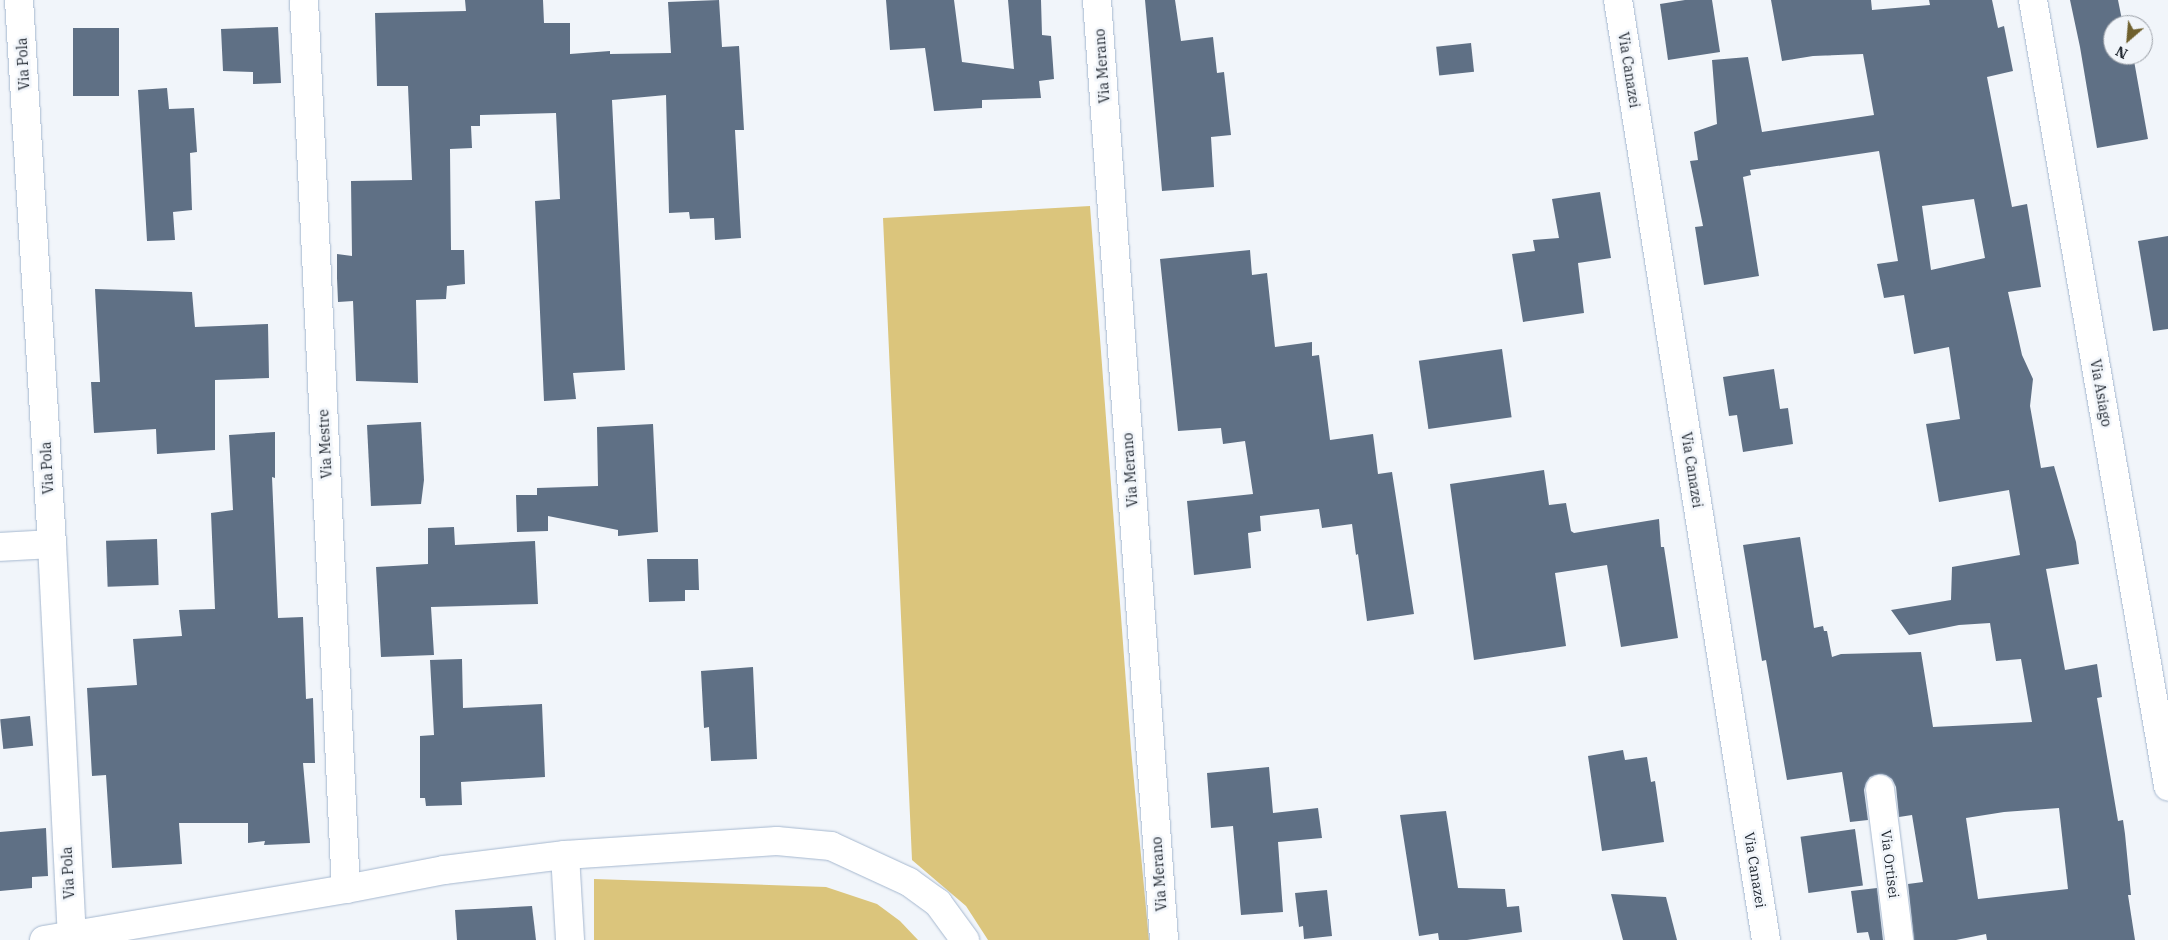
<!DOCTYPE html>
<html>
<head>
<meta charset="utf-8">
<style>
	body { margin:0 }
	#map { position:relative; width:2168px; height:940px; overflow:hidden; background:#f1f5fa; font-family:"IBM Plex Serif",serif }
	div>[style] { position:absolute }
	.green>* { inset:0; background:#dbc57c }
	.building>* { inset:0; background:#5f7085; transform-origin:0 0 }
	.roads { filter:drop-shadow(0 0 1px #a6b8cf) drop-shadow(0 0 1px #a6b8cf) }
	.minor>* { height:28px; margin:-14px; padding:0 14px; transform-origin:14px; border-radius:14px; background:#fff }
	span { translate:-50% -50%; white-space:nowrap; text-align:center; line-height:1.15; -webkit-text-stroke:5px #f1f5fa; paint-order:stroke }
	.street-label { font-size:14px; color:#1c232c }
	.north { position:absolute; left:2103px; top:15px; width:50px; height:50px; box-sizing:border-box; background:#f1f5fa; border:1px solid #9ca1a8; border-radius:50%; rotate:207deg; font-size:14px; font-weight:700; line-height:20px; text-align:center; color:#1c232c }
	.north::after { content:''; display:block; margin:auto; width:18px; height:22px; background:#6f602e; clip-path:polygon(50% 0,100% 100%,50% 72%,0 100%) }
</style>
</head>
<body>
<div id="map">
	<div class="green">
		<div style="clip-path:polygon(1090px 206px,1131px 749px,1149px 940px,988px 940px,966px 906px,912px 860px,883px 218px)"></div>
		<div style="clip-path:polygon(594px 879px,826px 887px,877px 904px,900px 921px,918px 940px,594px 940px)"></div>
	</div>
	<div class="building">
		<div style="clip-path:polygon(465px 0,543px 0,544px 23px,570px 23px,570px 54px,610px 51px,610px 54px,671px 53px,668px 2px,719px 0,722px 47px,739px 46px,744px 130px,735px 130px,741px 238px,715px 240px,714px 218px,690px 219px,689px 212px,669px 213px,666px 95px,612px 100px,625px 370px,573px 373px,576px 399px,544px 401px,535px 201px,560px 199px,556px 113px,480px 115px,480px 126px,471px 126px,472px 148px,450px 149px,451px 250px,464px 250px,465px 284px,447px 286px,446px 299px,416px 300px,418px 383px,356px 381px,353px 301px,338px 302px,337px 278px,337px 254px,352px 256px,351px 181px,412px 180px,408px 86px,377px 86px,375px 13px,466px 11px)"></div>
		<div style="clip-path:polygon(886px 0,954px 0,962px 62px,1014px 69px,1008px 0,1041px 0,1042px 35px,1051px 36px,1054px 79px,1039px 81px,1041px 98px,982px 100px,982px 108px,934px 111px,925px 48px,890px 50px)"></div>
		<div style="clip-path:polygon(1145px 0,1175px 0,1181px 41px,1213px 37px,1217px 73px,1224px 72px,1231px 135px,1211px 137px,1214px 187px,1162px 191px)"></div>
		<div style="clip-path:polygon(1685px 0,1712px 0,1720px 52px,1668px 60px,1660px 4px)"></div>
		<div style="clip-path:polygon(evenodd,1771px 0,1871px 0,1872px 10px,1930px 5px,1929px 0,1992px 0,1998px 28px,2004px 26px,2013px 71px,1987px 77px,2012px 207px,2027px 204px,2041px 287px,2008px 292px,2022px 355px,2033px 379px,2030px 406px,2041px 468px,2054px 466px,2076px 542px,2079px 564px,2046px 569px,2065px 670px,2097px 664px,2102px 697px,2097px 698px,2118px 821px,2123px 820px,2125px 834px,2131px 895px,2128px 895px,2135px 940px,1987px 940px,1986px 934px,1956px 940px,1914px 940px,1908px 884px,1923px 882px,1912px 815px,1899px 817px,1896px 787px,1892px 779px,1886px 775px,1879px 774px,1870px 777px,1866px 783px,1864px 790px,1868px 820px,1850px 822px,1842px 772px,1787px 780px,1766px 660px,1762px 661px,1743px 545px,1800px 537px,1814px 628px,1823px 626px,1824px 631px,1827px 631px,1832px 657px,1841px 654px,1921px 652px,1933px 727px,2032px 722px,2021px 659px,1996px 661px,1990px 623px,1959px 625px,1909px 635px,1891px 610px,1951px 600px,1952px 567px,2020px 555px,2009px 490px,1939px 502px,1926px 424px,1960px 419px,1949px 347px,1914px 354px,1904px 295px,1884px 298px,1877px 264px,1898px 261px,1879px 151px,1750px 170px,1751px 175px,1743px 177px,1759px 276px,1704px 285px,1695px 227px,1703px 226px,1690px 161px,1698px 160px,1694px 132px,1717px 124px,1712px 60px,1748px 57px,1762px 132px,1874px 115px,1863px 54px,1813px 56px,1782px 61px,1771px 0,1974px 199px,1985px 258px,1931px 270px,1922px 206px,1974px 199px,1771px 0,2059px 808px,2068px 889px,1978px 899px,1966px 818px,2004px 812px,2059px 808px)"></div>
		<div style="clip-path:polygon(2070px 0,2118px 0,2122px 20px,2128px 19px,2129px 25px,2113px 25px,2113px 55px,2133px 55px,2148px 139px,2097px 148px,2080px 47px)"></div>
		<div style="clip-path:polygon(278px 27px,281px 83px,253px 84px,253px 72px,223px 71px,221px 29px)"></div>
		<div style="left:119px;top:28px;width:68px;height:46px;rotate:90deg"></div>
		<div style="left:1471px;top:43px;width:29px;height:35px;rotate:84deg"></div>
		<div style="clip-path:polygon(167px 88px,169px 109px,194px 108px,197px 152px,190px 153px,192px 210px,173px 212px,175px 240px,147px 241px,138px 90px)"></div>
		<div style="clip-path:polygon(1600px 192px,1611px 258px,1578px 263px,1584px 313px,1523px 322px,1512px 254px,1535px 251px,1533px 240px,1559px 238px,1552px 199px)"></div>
		<div style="clip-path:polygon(2168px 236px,2168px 329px,2153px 331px,2138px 241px)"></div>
		<div style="clip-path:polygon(1250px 250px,1252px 275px,1267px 273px,1275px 347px,1312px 342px,1312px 356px,1319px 355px,1330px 440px,1373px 434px,1378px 474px,1392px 472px,1414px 614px,1367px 621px,1358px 554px,1356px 555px,1352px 524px,1322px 528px,1319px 509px,1260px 516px,1261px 531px,1248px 533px,1251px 568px,1194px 575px,1187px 501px,1253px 494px,1245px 441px,1223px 444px,1221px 428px,1178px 431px,1160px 259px)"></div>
		<div style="clip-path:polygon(95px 289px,192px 292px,195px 327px,268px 324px,269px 378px,215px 380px,215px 450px,157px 454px,156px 429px,94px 433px,91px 382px,100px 382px)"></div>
		<div style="left:1502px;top:349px;width:69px;height:84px;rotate:82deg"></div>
		<div style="clip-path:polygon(1774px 369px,1780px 409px,1788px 408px,1793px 444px,1743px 452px,1737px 415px,1729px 416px,1723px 377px)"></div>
		<div style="clip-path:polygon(421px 422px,424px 480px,421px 504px,371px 506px,367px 425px)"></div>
		<div style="clip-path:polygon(653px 424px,658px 532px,618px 536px,618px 530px,548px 516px,548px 531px,517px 532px,516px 495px,537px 495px,537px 488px,598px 486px,597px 427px)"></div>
		<div style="clip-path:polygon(275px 432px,275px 478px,272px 477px,278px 618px,303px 617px,306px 699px,313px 698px,315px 763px,303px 763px,310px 843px,264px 845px,265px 841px,248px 843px,248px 823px,179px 823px,182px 864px,112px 868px,106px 775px,92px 776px,87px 688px,137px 685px,133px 639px,182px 636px,179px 610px,215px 609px,211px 513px,233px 510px,229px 435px)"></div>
		<div style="clip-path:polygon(1544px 470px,1549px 505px,1566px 503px,1571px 531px,1574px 533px,1659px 519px,1661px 547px,1664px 547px,1678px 638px,1621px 647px,1607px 565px,1555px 573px,1566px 646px,1474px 660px,1450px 484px)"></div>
		<div style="clip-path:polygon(454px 527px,455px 545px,535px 541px,538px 604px,431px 607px,434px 655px,381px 657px,376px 567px,428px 564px,428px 528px)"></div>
		<div style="left:157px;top:539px;width:46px;height:51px;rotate:88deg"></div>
		<div style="clip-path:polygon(647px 559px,698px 559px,699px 590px,685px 590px,685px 601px,649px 602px)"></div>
		<div style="clip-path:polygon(462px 659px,463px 708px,542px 704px,545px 777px,461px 782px,462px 805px,426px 806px,425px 798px,420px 798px,420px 736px,434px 735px,430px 660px)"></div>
		<div style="clip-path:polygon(753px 667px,757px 759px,711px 761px,709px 727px,704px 728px,701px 671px)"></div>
		<div style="left:30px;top:716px;width:30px;height:30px;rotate:84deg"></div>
		<div style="clip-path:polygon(1623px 750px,1625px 760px,1647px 757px,1651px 782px,1655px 781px,1664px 842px,1602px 851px,1588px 756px)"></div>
		<div style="clip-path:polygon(1269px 767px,1273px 813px,1318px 808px,1322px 838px,1278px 842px,1283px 912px,1241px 915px,1233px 826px,1211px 828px,1207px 773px)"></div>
		<div style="clip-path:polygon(1446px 811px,1458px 888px,1505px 889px,1507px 907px,1519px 906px,1522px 932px,1467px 940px,1439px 940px,1438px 933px,1419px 936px,1400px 815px)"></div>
		<div style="clip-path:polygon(46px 828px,48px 876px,32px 877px,32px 888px,0 891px,0 832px)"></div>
		<div style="left:1855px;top:829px;width:57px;height:55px;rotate:82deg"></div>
		<div style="clip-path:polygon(1877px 888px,1883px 940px,1870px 940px,1868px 932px,1857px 933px,1851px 891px)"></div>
		<div style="clip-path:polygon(1327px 890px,1332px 936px,1304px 939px,1303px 926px,1299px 927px,1295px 893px)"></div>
		<div style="clip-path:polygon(1611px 894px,1666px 897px,1677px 940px,1623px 940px)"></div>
		<div style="clip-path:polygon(532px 906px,536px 940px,457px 940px,455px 910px)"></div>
	</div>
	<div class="roads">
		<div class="minor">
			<div style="left:19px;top:0;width:545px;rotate:86.53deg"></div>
			<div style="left:52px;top:544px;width:394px;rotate:87.1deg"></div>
			<div style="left:304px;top:0;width:890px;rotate:87.3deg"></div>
			<div style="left:1097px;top:0;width:942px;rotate:85.92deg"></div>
			<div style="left:1618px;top:0;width:952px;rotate:81.05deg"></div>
			<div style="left:2033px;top:0;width:798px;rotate:80.25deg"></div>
			<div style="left:0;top:547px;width:52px;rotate:-3.3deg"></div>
			<div style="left:1880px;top:789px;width:152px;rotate:82.8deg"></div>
			<div style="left:565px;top:855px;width:85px;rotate:86.6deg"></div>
			<div style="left:44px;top:940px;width:306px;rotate:-9.6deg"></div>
			<div style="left:346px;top:889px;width:100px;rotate:-11deg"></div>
			<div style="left:444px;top:870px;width:122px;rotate:-7.1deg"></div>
			<div style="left:565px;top:855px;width:212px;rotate:-3.8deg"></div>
			<div style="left:777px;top:841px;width:54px;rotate:5.3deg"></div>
			<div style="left:831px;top:846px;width:86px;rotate:24.8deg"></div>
			<div style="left:909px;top:882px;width:36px;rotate:36deg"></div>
			<div style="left:938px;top:903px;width:46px;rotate:53.9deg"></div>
		</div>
	</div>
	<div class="street-label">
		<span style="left:23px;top:64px;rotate:-93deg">Via Pola</span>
		<span style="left:1102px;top:66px;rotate:-94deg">Via Merano</span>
		<span style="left:1629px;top:70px;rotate:81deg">Via Canazei</span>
		<span style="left:2101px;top:393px;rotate:80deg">Via Asiago</span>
		<span style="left:325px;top:444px;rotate:-93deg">Via Mestre</span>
		<span style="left:47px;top:468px;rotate:-93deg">Via Pola</span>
		<span style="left:1130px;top:470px;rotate:-94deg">Via Merano</span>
		<span style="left:1692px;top:470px;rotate:81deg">Via Canazei</span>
		<span style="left:1890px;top:864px;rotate:83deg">Via Ortisei</span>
		<span style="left:1755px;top:870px;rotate:81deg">Via Canazei</span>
		<span style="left:68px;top:873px;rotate:-93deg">Via Pola</span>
		<span style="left:1159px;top:874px;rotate:-94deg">Via Merano</span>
	</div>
	<div class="north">N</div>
</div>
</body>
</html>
